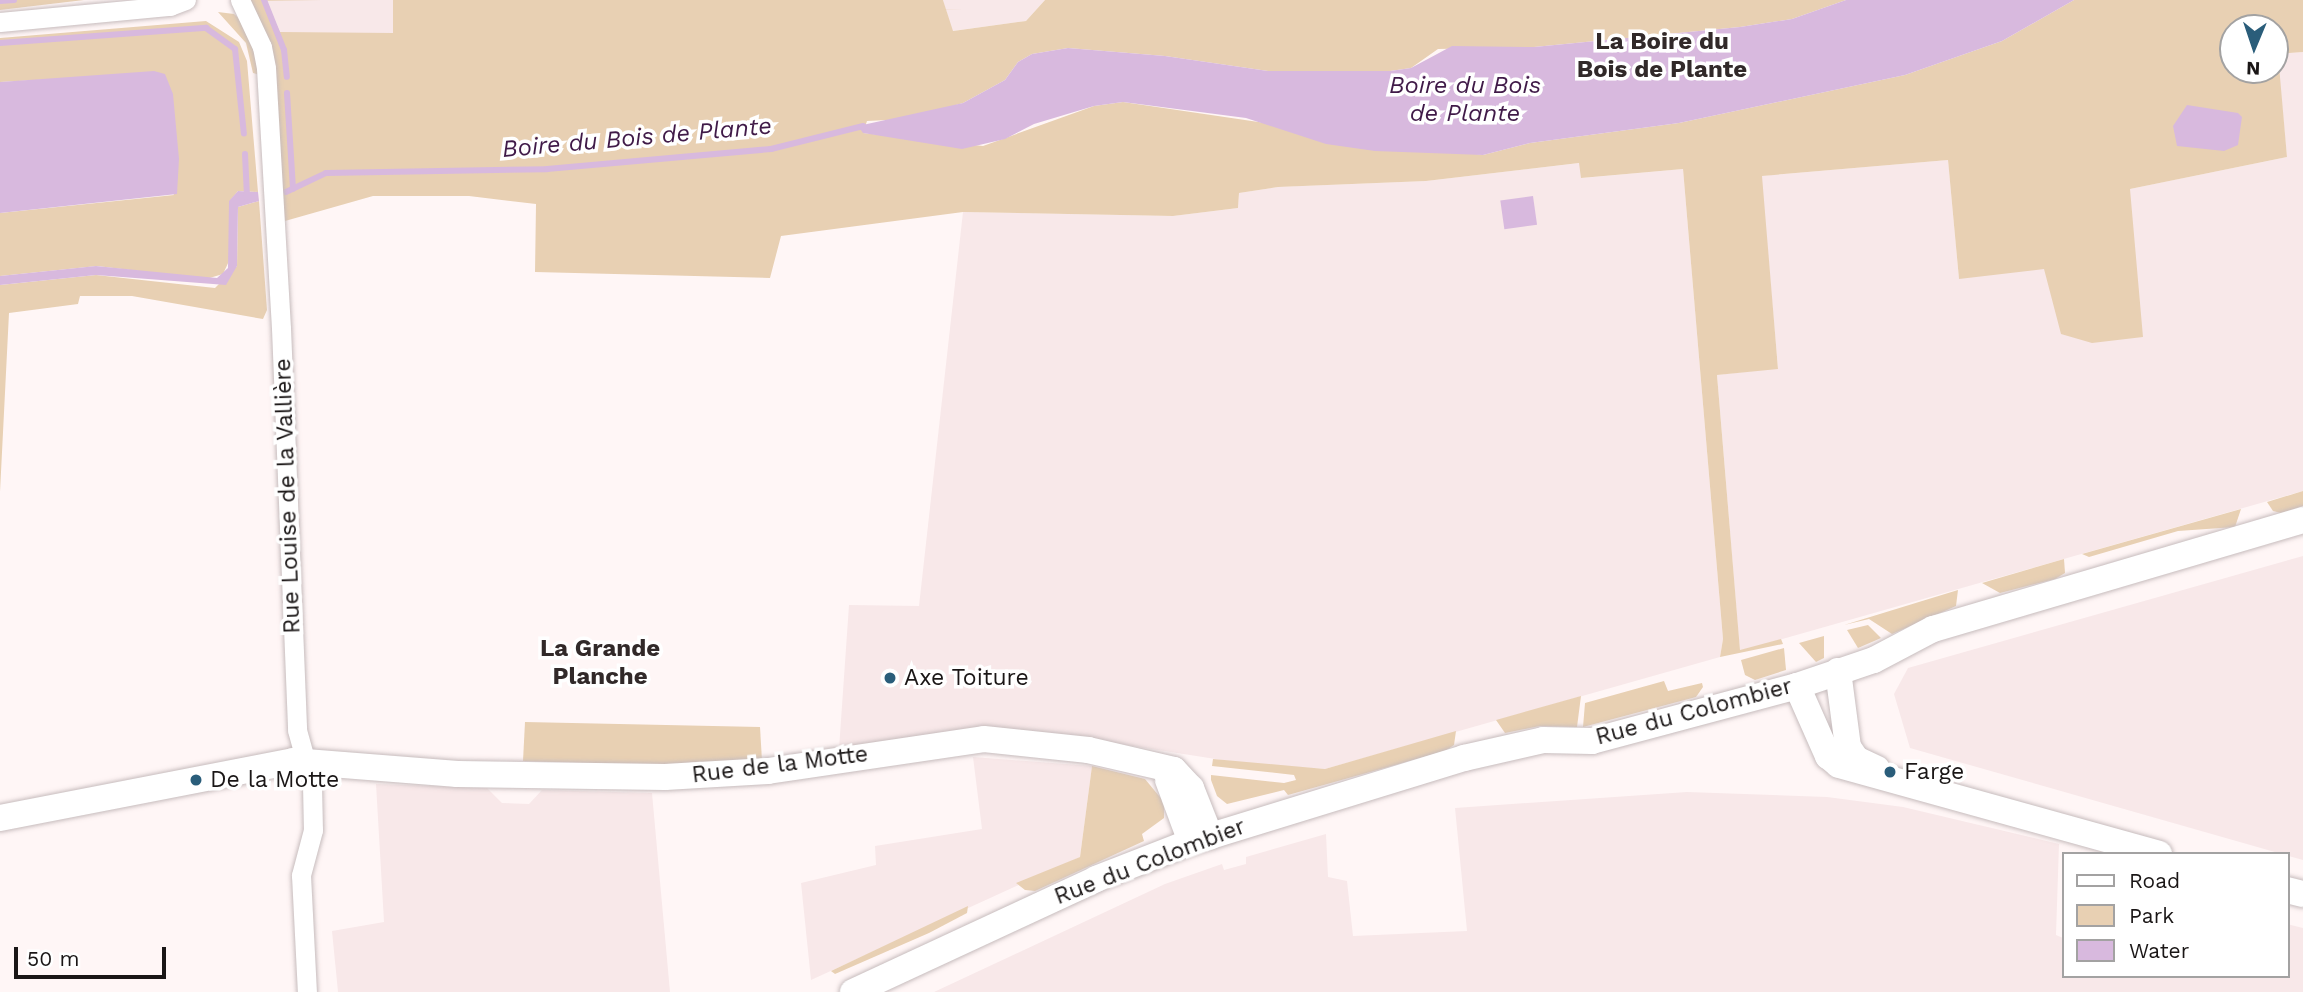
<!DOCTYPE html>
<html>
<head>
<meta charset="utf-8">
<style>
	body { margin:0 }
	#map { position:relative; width:2303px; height:992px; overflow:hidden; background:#fff6f6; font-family:"Work Sans",sans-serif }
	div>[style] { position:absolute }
	.built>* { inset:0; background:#f8e8e9; transform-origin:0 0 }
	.green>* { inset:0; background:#e8d0b3 }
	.water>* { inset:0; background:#d8b9de; transform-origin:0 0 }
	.stream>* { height:6px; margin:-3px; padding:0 3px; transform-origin:3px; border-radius:3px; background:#d8b9de }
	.roads { filter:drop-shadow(0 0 2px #c7bcbd) drop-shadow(0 0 2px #c7bcbd) }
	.street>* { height:19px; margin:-9.5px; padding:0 9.5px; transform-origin:9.5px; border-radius:9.5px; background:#fff }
	.secondary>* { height:26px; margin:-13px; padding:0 13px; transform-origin:13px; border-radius:13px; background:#fff }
	.dots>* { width:19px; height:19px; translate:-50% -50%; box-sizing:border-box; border:4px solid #fff; border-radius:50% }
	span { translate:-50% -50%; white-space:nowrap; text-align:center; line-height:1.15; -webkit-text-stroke:7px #fff; paint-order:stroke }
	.street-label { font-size:23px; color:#1a1616 }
	.poi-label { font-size:23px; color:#1a1616 }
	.left { translate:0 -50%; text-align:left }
	.neighbourhood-label { font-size:24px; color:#312929; font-weight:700 }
	.water-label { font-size:24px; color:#401a48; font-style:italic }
	.legend { position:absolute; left:2062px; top:852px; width:228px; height:126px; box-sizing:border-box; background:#fff; border:2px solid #a3a2a2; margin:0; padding:9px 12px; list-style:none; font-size:21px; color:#1a1616 }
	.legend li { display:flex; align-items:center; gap:14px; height:35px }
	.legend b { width:35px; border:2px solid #a3a2a2 }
	.north { position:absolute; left:2219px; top:14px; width:70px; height:70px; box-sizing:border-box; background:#fff; border:2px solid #a3a2a2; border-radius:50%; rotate:182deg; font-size:19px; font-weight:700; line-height:28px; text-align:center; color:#1a1616 }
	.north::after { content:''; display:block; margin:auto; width:24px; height:32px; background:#2a5d7a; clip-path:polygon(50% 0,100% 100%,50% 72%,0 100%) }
	.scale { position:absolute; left:14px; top:947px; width:152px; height:32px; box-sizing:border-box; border:4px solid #1a1616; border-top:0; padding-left:9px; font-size:21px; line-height:24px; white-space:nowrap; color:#1a1616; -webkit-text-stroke:5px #fff; paint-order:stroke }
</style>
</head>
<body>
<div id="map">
	<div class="built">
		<div style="left:264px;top:0;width:129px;height:37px"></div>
		<div style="clip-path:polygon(943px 0,1045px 0,1026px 21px,952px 31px)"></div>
		<div style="clip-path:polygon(2303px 52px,2303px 491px,1740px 651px,1717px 375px,1778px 368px,1761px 176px,1948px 160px,1959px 279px,2130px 189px,2287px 157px,2277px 54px)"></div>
		<div style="clip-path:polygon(1580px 163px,1582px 178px,1683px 169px,1723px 639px,1720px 657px,1325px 769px,1241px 763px,1107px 742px,839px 749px,849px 605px,919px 606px,963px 212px,1173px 216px,1238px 208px,1239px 193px,1278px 187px,1426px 181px)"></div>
		<div style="clip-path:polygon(2303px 556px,2303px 860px,1910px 748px,1894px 694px,1908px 668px)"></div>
		<div style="clip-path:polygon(973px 757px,1092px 766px,1080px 857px,811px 980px,801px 883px,876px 865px,875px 846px,982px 829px)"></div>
		<div style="clip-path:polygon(376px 784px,487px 788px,502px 803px,529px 804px,542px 790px,652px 793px,670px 992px,338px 992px,332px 931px,384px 922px)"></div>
		<div style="clip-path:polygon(1687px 792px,1827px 797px,1903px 807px,2059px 844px,2056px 935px,2063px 938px,2063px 976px,2287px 976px,2287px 924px,2303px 928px,2303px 992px,934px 992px,1165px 884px,1222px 864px,1224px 870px,1246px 864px,1246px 857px,1326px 834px,1328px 877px,1347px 881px,1353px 936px,1467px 931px,1455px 808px)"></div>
	</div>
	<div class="green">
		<div style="clip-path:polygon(0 0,84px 0,0 10px)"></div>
		<div style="clip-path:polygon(evenodd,250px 0,264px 0,280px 32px,393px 33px,393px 0,943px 0,953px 31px,1026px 21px,1045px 0,1846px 0,1792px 19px,1740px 27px,1534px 47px,1438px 49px,1411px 68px,1390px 71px,1268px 71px,1165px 56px,1068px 48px,1032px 54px,1018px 62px,1005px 80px,963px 103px,907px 119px,867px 121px,863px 133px,983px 146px,1094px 106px,1123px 102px,1483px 155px,1530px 143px,1679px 123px,1905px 75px,2002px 41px,2074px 0,2303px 0,2303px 52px,2278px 54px,2287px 157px,2130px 189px,2143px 337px,2092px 343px,2061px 334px,2044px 269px,1959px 279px,1948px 160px,1762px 176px,1778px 369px,1717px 375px,1740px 650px,1781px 639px,1783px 644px,1720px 657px,1723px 639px,1683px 169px,1581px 178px,1579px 163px,1426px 181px,1278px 187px,1239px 193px,1238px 208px,1173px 216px,963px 212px,781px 236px,770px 278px,535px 272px,536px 204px,469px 196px,373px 196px,285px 221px,250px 0,2233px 28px,2275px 28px,2275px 70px,2233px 70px,2233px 28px)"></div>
		<div style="clip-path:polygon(218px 12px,234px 14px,249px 28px,260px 75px,253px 73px,246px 43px)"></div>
		<div style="clip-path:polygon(206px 21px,239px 42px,247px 61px,258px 192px,238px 191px,229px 202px,229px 261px,223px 274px,206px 279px,97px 266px,0 276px,0 213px,174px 195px,109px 76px,0 82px,0 38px)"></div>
		<div style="clip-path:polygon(259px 201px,267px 310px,263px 319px,132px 296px,80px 296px,78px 304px,9px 313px,0 492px,0 285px,96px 275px,215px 288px,237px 266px,238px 207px)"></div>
		<div style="clip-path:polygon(2303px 491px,2303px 506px,2281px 513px,2273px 511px,2267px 502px)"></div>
		<div style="clip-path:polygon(2241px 509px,2235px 527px,2178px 531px,2089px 557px,2082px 554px)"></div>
		<div style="clip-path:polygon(2064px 559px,2065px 573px,2055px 579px,2000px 593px,1982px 583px)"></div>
		<div style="clip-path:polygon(1958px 590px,1956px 606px,1892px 634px,1869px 619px,1844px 625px)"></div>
		<div style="clip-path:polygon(1868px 625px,1881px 638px,1858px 648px,1847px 630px)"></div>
		<div style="clip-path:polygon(1824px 636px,1824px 658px,1816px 662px,1799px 643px)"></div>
		<div style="clip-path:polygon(1784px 648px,1786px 670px,1755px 680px,1745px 675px,1741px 660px)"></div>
		<div style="clip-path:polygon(1664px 681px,1668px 691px,1702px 683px,1703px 687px,1696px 697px,1583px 727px,1585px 703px)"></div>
		<div style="clip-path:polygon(1581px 696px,1577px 727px,1540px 726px,1505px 733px,1496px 720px)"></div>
		<div style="clip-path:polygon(525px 722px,760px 727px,762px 761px,636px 765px,523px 761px)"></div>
		<div style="clip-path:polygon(1456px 731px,1454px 745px,1445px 751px,1288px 795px,1284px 790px,1227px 804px,1217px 796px,1211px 780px,1211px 775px,1284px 783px,1296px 780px,1294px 775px,1212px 766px,1213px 759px,1325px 769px)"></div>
		<div style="clip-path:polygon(1092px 766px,1145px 779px,1164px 802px,1164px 818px,1142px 834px,1144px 841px,1035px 891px,1025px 890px,1016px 883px,1080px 857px)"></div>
		<div style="clip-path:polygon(968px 906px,967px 913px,929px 933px,835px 974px,831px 971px)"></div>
	</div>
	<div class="water">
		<div style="clip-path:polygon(1846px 0,2074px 0,2002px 41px,1905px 75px,1679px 123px,1530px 143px,1483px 155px,1375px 151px,1326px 144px,1246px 118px,1123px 102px,1094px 106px,1034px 124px,1005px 139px,962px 149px,863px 133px,858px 126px,963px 103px,1005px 80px,1018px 62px,1032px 54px,1068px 48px,1165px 56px,1268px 71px,1390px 71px,1411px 68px,1452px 46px,1534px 47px,1740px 27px,1792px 19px)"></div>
		<div style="clip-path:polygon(154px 71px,165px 74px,173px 94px,179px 159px,177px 194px,0 213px,0 82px)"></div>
		<div style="clip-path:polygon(2187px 105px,2238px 113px,2242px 117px,2238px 145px,2224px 151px,2177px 146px,2173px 126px)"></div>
		<div style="clip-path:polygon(238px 191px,258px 192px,259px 201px,238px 207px,237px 266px,226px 285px,96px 275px,0 285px,0 276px,96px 266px,217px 278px,228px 268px,229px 201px)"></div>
		<div style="left:1533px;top:196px;width:29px;height:33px;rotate:82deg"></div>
	</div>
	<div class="stream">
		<div style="left:264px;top:0;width:54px;rotate:68.2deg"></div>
		<div style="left:284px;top:50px;width:27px;rotate:84deg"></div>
		<div style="left:0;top:1px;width:14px;rotate:-4deg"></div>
		<div style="left:0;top:43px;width:207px;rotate:-4.2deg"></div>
		<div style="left:206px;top:28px;width:36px;rotate:36deg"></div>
		<div style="left:235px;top:49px;width:85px;rotate:84deg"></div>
		<div style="left:287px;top:93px;width:96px;rotate:86.4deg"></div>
		<div style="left:245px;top:154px;width:43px;rotate:87.3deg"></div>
		<div style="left:286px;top:192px;width:44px;rotate:-25.4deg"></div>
		<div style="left:326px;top:173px;width:221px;rotate:-1deg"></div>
		<div style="left:547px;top:169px;width:225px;rotate:-5.1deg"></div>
		<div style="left:771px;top:149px;width:95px;rotate:-14deg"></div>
	</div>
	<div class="roads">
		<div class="street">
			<div style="left:240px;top:0;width:52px;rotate:64.9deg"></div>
			<div style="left:262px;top:47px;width:21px;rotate:79deg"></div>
			<div style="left:266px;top:68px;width:260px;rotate:86.7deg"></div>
			<div style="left:281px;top:328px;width:402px;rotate:87.7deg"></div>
			<div style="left:297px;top:730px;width:56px;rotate:74.5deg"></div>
			<div style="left:312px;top:784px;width:46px;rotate:88.8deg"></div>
			<div style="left:313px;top:830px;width:47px;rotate:104.9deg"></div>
			<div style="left:301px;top:875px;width:117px;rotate:87.1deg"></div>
			<div style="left:0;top:22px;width:171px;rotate:-5.4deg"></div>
			<div style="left:170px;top:6px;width:17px;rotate:-21deg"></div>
		</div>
		<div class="secondary">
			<div style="left:1838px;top:671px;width:77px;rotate:82.5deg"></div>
			<div style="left:1848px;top:747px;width:14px;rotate:56deg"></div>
			<div style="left:1856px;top:759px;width:23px;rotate:25deg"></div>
			<div style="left:1797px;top:686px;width:77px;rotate:66.1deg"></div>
			<div style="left:1828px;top:756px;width:14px;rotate:39deg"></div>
			<div style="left:1839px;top:765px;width:332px;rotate:15.5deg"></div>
			<div style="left:1168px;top:780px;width:66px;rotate:69.6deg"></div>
			<div style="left:0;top:818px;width:298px;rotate:-11deg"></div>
			<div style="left:293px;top:761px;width:165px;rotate:4.5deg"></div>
			<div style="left:457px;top:774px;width:208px;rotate:0.8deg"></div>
			<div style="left:665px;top:777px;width:103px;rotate:-3.3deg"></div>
			<div style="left:768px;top:771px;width:218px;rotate:-8.4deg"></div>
			<div style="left:984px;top:739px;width:105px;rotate:6deg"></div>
			<div style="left:1088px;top:750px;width:88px;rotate:13.1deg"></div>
			<div style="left:1174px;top:770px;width:25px;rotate:47deg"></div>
			<div style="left:1191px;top:788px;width:52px;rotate:68.4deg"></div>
			<div style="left:2287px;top:890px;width:16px;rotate:14deg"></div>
			<div style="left:853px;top:992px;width:268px;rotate:-24.9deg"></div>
			<div style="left:1096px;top:879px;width:102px;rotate:-21.3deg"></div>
			<div style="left:1191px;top:842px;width:286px;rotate:-17.1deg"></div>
			<div style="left:1464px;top:758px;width:81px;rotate:-12.8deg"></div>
			<div style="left:1543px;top:740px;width:49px;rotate:1.2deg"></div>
			<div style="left:1592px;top:741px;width:212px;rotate:-15deg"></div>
			<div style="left:1797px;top:686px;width:81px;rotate:-18.7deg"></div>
			<div style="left:1874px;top:660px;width:67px;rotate:-27.7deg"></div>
			<div style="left:1933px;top:629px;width:386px;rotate:-16.4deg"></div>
		</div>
	</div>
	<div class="dots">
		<div style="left:890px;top:678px;background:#2a5d7a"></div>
		<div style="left:1890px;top:772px;background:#2a5d7a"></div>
		<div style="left:196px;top:780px;background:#2a5d7a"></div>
	</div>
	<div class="street-label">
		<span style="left:288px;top:496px;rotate:-92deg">Rue Louise de la Vallière</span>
		<span style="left:1694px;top:712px;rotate:-15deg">Rue du Colombier</span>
		<span style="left:780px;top:765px;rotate:-7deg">Rue de la Motte</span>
		<span style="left:1150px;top:862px;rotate:-21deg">Rue du Colombier</span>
	</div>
	<div class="poi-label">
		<span class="left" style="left:904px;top:678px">Axe Toiture</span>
		<span class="left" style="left:1904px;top:772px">Farge</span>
		<span class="left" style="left:210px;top:780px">De la Motte</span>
	</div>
	<div class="neighbourhood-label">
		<span style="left:1662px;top:56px">La Boire du<br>Bois de Plante</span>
		<span style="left:600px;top:663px">La Grande<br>Planche</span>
	</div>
	<div class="water-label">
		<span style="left:1465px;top:100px">Boire du Bois<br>de Plante</span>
		<span style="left:637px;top:138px;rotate:-5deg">Boire du Bois de Plante</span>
	</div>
	<ul class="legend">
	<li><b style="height:9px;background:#fff"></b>Road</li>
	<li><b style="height:19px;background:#e8d0b3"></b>Park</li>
	<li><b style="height:19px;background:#d8b9de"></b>Water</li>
	</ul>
	<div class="north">N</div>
	<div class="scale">50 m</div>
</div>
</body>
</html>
